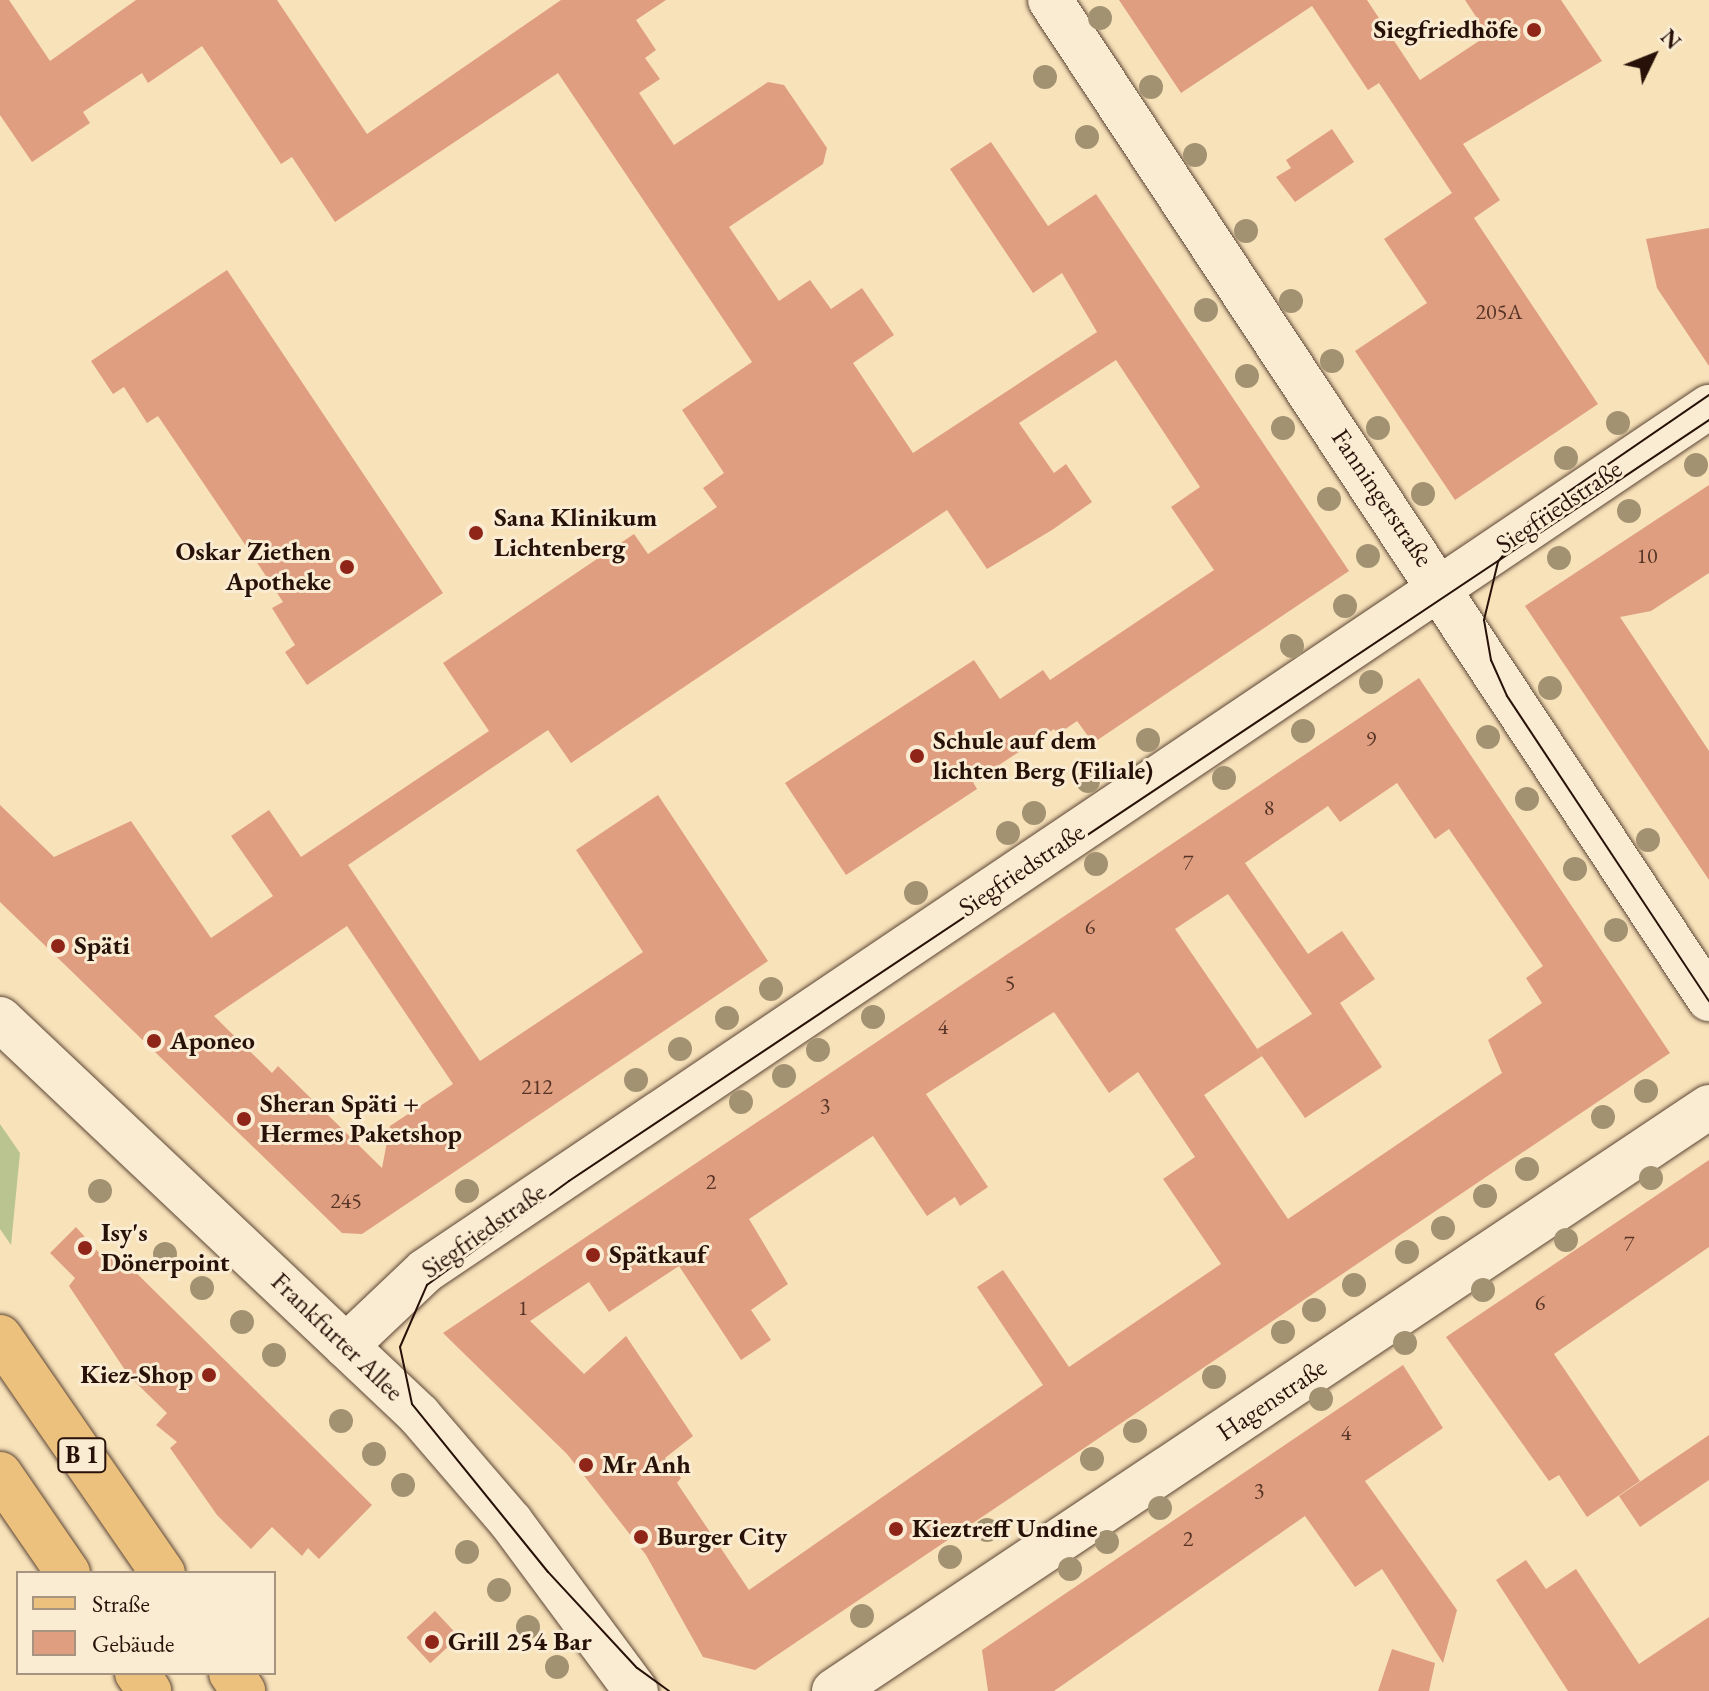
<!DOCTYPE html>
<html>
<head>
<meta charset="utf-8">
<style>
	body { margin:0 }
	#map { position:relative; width:1709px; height:1691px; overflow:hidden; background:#f8e2ba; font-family:"EB Garamond",serif }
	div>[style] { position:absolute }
	.green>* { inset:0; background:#bac491 }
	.building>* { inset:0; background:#e09e80; transform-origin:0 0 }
	.roads { filter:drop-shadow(0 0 2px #5c4534) drop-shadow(0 0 2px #5c4534) }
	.minor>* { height:44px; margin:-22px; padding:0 22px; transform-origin:22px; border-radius:22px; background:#faecd2 }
	.major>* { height:44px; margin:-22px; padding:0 22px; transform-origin:22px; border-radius:22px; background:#ecc17d }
	.tram>* { height:2px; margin:-1px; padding:0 1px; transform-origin:1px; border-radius:1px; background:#281108 }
	.trees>* { width:24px; height:24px; margin:-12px; border-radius:50%; background:#a29272 }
	.dots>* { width:22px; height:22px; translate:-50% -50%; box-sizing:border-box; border:4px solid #faecd2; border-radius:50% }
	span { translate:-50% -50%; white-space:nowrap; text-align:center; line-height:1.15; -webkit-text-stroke:6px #faecd2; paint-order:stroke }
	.number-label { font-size:22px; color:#563426 }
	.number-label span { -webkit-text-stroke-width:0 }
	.shield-label span { padding:2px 6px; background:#faecd2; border:2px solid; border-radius:6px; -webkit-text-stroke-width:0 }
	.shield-label { font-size:24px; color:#281108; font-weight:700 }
	.poi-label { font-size:26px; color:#281108; font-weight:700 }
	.right { translate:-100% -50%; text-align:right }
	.left { translate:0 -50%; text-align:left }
	.street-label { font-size:26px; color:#281108 }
	.legend { position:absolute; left:16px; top:1571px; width:260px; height:104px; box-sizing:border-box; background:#faecd2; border:2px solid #a69481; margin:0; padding:10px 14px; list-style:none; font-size:24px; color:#281108 }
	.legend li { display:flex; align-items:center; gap:16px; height:40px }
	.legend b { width:40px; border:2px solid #a69481 }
	.north { position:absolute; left:1613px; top:16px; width:80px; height:80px; -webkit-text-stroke:6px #faecd2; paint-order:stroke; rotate:47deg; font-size:22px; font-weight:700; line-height:32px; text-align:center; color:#281108 }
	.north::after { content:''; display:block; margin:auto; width:28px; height:36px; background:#281108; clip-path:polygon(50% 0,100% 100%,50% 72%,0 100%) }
</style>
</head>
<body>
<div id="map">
	<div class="green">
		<div style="clip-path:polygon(0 1124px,20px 1153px,11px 1245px,0 1229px)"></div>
	</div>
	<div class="building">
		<div style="clip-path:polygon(evenodd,0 0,9px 0,50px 61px,136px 0,277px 0,367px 134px,561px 0,666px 0,636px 20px,656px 50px,645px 58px,660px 79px,639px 93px,674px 145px,768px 82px,784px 85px,827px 148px,823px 164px,729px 227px,779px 301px,810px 280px,831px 309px,862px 288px,894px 335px,853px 363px,913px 453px,1097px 332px,1062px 273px,1033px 293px,950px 169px,991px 142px,1048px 226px,1096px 194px,1349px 571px,1093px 743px,1077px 721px,1058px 734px,1054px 729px,973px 782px,977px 789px,846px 875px,785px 783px,974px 660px,1000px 699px,1043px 670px,1050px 680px,1214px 570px,1171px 507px,1200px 487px,1116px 360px,1019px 423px,1054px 473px,1066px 464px,1092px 502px,1052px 530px,987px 569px,947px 510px,571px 763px,548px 730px,348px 865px,480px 1061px,643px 952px,576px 850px,658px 795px,768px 961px,362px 1234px,342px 1233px,0 902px,0 805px,54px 857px,131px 821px,211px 938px,273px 896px,231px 836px,269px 810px,301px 857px,489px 731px,443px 663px,634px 534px,648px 554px,717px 507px,703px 488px,724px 473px,682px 410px,752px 362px,558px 73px,335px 222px,292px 157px,281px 164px,202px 46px,148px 83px,142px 73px,83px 112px,90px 123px,32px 162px,0 115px,0 0,347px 926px,453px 1084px,390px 1126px,382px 1168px,278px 1066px,272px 1073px,214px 1016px,347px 926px)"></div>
		<div style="clip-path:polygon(1119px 0,1367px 0,1420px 80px,1488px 35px,1465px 0,1561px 0,1602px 61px,1463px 144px,1500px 200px,1474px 218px,1598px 404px,1455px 500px,1355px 351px,1427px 303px,1384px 239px,1452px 193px,1379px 83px,1368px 90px,1312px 6px,1181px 93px)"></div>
		<div style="clip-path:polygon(1332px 129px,1354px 162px,1295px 202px,1276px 177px,1291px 168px,1286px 160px)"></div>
		<div style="clip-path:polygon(1709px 228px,1709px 366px,1657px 288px,1646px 239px)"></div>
		<div style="clip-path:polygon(227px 270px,443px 593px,307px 685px,285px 652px,295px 645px,272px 608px,283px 602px,254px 558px,158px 416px,147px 423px,124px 387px,113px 394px,91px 361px)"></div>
		<div style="clip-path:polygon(1709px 485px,1709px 573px,1651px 611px,1620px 617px,1709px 751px,1709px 880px,1525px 606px)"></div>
		<div style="clip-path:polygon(evenodd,1419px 678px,1670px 1053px,755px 1670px,703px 1657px,646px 1555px,567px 1454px,443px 1333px,1419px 678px,1397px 783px,1435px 839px,1449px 829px,1543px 966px,1526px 978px,1542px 1003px,1488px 1040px,1502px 1073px,1288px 1219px,1204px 1095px,1262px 1056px,1175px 929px,1228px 894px,1312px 1014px,1257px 1049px,1305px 1118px,1382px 1067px,1340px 1003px,1375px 979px,1342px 931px,1308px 954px,1245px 863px,1328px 806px,1340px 822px,1397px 783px,1419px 678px,1054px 1012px,1109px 1093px,1138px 1072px,1195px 1157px,1163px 1179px,1221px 1264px,1069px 1367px,1003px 1270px,977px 1287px,1043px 1385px,749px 1590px,677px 1483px,681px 1478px,665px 1458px,693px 1436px,626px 1336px,584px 1374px,530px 1321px,589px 1282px,609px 1312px,679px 1266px,741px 1360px,771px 1340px,751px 1310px,788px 1284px,749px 1219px,873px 1136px,927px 1216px,955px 1197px,960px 1206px,988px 1187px,926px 1094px,1054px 1012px)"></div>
		<div style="clip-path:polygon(1709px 1160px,1709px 1247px,1554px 1354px,1640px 1481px,1587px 1517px,1559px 1475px,1549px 1481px,1446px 1337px)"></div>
		<div style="clip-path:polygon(76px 1227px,100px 1254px,116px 1253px,372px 1505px,319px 1559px,308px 1548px,302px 1556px,272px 1527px,251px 1549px,217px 1515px,170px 1448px,177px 1442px,156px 1425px,167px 1413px,129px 1376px,69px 1286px,75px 1278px,50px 1253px)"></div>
		<div style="clip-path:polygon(1403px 1365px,1443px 1428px,1365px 1481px,1457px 1610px,1443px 1663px,1382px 1569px,1355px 1587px,1305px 1516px,1054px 1691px,988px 1691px,982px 1650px)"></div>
		<div style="clip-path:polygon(1709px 1435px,1709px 1480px,1640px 1527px,1619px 1496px)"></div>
		<div style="clip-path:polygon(1526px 1560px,1546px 1589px,1576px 1569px,1639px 1664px,1709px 1617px,1709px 1691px,1568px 1691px,1496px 1580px)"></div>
		<div style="left:435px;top:1611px;width:35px;height:39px;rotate:47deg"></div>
		<div style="clip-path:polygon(1392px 1649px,1435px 1663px,1429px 1691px,1378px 1691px)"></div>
	</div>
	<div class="roads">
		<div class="minor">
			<div style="left:1050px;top:0;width:1197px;rotate:56.59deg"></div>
			<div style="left:0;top:1019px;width:577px;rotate:43.38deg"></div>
			<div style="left:419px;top:1415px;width:141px;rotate:49.3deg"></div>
			<div style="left:511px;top:1522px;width:210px;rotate:53.5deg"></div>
			<div style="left:346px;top:1346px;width:109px;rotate:-43.5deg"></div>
			<div style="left:425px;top:1271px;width:1548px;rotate:-33.94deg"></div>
			<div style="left:834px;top:1691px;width:1052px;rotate:-33.72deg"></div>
		</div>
		<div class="major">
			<div style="left:0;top:1337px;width:287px;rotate:55.4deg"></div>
			<div style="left:0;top:1474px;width:120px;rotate:55.5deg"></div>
			<div style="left:137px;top:1673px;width:22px;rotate:56deg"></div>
			<div style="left:231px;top:1673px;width:22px;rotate:56deg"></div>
		</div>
	</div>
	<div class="tram">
		<div style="left:1709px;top:395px;width:214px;rotate:145.5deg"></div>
		<div style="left:1533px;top:516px;width:58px;rotate:127.3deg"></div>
		<div style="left:1498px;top:562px;width:60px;rotate:103.6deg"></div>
		<div style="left:1484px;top:620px;width:41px;rotate:80.1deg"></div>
		<div style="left:1491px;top:660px;width:39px;rotate:66deg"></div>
		<div style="left:1507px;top:696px;width:366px;rotate:56.5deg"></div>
		<div style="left:669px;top:1691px;width:39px;rotate:-144deg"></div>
		<div style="left:637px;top:1668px;width:131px;rotate:-132.8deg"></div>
		<div style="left:548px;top:1572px;width:216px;rotate:-129deg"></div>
		<div style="left:412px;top:1404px;width:58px;rotate:-101.9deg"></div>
		<div style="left:400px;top:1347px;width:68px;rotate:-66.5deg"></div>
		<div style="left:427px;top:1285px;width:176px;rotate:-36.2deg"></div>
		<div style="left:569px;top:1181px;width:1371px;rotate:-33.72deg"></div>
	</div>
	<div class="trees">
		<div style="left:1100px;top:18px"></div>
		<div style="left:1045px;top:77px"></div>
		<div style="left:1151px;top:87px"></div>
		<div style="left:1087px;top:137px"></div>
		<div style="left:1195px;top:155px"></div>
		<div style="left:1246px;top:231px"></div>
		<div style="left:1291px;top:301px"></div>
		<div style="left:1206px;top:310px"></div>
		<div style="left:1332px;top:361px"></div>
		<div style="left:1247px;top:376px"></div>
		<div style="left:1618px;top:423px"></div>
		<div style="left:1283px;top:428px"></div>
		<div style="left:1378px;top:428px"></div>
		<div style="left:1566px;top:458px"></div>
		<div style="left:1696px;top:465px"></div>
		<div style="left:1423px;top:494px"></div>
		<div style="left:1329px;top:499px"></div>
		<div style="left:1629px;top:511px"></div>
		<div style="left:1368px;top:556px"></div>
		<div style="left:1559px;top:558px"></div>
		<div style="left:1345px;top:606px"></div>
		<div style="left:1292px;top:646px"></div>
		<div style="left:1371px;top:682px"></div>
		<div style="left:1550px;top:688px"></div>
		<div style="left:1303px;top:731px"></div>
		<div style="left:1488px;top:737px"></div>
		<div style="left:1148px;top:740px"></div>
		<div style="left:1224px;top:778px"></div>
		<div style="left:1088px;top:781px"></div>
		<div style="left:1527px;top:799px"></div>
		<div style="left:1034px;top:813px"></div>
		<div style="left:1008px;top:833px"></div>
		<div style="left:1648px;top:840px"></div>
		<div style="left:1096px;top:864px"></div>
		<div style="left:1575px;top:869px"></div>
		<div style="left:916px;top:893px"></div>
		<div style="left:1616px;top:930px"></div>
		<div style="left:771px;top:989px"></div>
		<div style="left:873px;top:1017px"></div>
		<div style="left:727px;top:1018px"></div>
		<div style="left:680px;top:1049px"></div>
		<div style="left:818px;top:1050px"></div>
		<div style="left:784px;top:1076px"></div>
		<div style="left:636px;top:1080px"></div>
		<div style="left:1646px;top:1091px"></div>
		<div style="left:741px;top:1102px"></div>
		<div style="left:1603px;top:1117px"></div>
		<div style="left:1527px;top:1169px"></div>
		<div style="left:1651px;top:1178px"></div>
		<div style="left:100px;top:1191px"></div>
		<div style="left:467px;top:1191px"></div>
		<div style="left:1485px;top:1196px"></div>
		<div style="left:1443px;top:1228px"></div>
		<div style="left:1566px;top:1240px"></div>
		<div style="left:1407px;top:1252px"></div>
		<div style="left:165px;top:1254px"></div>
		<div style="left:1354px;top:1285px"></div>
		<div style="left:202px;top:1288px"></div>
		<div style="left:1483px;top:1290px"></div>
		<div style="left:1314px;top:1310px"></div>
		<div style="left:242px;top:1322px"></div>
		<div style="left:1283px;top:1332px"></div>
		<div style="left:1405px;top:1343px"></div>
		<div style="left:274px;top:1355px"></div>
		<div style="left:1214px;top:1377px"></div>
		<div style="left:1321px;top:1399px"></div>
		<div style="left:341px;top:1421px"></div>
		<div style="left:1135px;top:1431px"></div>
		<div style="left:374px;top:1454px"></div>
		<div style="left:1092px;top:1459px"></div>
		<div style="left:403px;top:1485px"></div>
		<div style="left:1160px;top:1508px"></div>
		<div style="left:987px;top:1530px"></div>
		<div style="left:1107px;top:1542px"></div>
		<div style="left:467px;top:1552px"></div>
		<div style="left:950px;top:1557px"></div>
		<div style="left:1070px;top:1569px"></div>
		<div style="left:499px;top:1590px"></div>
		<div style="left:862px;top:1616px"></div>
		<div style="left:528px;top:1627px"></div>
		<div style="left:557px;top:1667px"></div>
	</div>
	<div class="dots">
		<div style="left:1534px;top:30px;background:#8f2418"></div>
		<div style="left:476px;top:533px;background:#8f2418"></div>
		<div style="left:347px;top:567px;background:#8f2418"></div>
		<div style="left:917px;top:756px;background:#8f2418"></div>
		<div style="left:58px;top:946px;background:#8f2418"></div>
		<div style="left:154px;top:1041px;background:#8f2418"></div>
		<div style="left:244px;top:1119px;background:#8f2418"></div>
		<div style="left:85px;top:1248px;background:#8f2418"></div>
		<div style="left:593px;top:1255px;background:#8f2418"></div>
		<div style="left:209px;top:1375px;background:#8f2418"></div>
		<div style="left:586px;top:1465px;background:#8f2418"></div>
		<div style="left:896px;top:1529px;background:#8f2418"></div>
		<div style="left:641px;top:1537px;background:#8f2418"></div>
		<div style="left:432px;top:1642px;background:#8f2418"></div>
	</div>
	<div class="number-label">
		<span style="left:1499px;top:312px">205A</span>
		<span style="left:1647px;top:556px">10</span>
		<span style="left:1371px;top:739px">9</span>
		<span style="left:1269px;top:808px">8</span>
		<span style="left:1188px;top:863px">7</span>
		<span style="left:1090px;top:927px">6</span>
		<span style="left:1010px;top:983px">5</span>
		<span style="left:943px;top:1027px">4</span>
		<span style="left:537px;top:1087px">212</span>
		<span style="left:825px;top:1106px">3</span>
		<span style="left:711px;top:1182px">2</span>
		<span style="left:346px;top:1201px">245</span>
		<span style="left:1629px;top:1244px">7</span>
		<span style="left:1540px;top:1303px">6</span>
		<span style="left:523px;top:1308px">1</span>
		<span style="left:1346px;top:1433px">4</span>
		<span style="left:1259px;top:1491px">3</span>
		<span style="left:1188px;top:1539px">2</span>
	</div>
	<div class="shield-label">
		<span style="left:82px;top:1455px">B 1</span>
	</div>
	<div class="poi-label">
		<span class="right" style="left:1518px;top:30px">Siegfriedhöfe</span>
		<span class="left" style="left:494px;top:533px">Sana Klinikum<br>Lichtenberg</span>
		<span class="right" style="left:331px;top:567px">Oskar Ziethen<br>Apotheke</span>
		<span class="left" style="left:933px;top:756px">Schule auf dem<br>lichten Berg (Filiale)</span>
		<span class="left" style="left:74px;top:946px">Späti</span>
		<span class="left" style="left:170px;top:1041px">Aponeo</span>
		<span class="left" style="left:260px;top:1119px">Sheran Späti +<br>Hermes Paketshop</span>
		<span class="left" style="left:101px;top:1248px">Isy's<br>Dönerpoint</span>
		<span class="left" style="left:609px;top:1255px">Spätkauf</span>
		<span class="right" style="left:193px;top:1375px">Kiez-Shop</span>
		<span class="left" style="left:602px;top:1465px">Mr Anh</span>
		<span class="left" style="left:912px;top:1529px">Kieztreff Undine</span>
		<span class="left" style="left:657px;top:1537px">Burger City</span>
		<span class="left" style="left:448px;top:1642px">Grill 254 Bar</span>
	</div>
	<div class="street-label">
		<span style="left:1382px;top:498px;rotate:56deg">Fanningerstraße</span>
		<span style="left:1559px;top:507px;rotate:-34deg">Siegfriedstraße</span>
		<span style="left:1022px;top:870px;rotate:-34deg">Siegfriedstraße</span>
		<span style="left:484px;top:1231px;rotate:-35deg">Siegfriedstraße</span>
		<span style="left:337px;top:1337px;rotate:44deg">Frankfurter Allee</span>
		<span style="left:1272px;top:1400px;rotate:-34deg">Hagenstraße</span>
	</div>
	<ul class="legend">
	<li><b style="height:10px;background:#ecc17d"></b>Straße</li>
	<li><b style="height:22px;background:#e09e80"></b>Gebäude</li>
	</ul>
	<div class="north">N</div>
</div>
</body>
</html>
